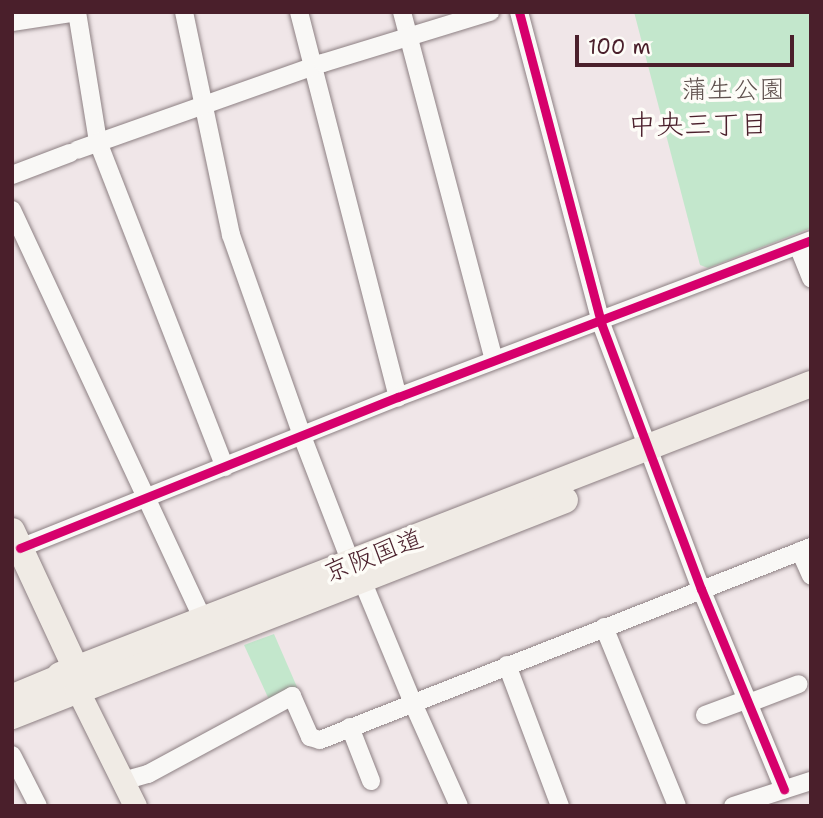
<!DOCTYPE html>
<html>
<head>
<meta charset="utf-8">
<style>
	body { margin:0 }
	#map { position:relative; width:823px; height:818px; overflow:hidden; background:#f0e6e8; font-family:"Shantell Sans","Klee One",sans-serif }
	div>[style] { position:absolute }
	.green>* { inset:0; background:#c3e7cc }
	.roads { filter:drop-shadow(0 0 2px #8d8083) drop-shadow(0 0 2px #8d8083) }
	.minor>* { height:18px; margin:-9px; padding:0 9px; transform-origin:9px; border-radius:9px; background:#f9f8f6 }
	.major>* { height:23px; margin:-11.5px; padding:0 11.5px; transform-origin:11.5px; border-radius:11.5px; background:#f0ebe5 }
	.highway>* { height:26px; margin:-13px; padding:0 13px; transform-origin:13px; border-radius:13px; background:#f0ebe5 }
	.cycleway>* { height:9px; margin:-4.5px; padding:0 4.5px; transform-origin:4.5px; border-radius:4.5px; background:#d6006c }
	span { translate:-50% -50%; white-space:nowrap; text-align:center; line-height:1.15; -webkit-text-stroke:7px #fdfcf7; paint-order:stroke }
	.park-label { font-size:26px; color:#5f514e }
	.street-label { font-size:26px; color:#4a1f2b }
	.neighbourhood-label { font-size:28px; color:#4a1f2b }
	.frame { position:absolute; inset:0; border:14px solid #4a1f2b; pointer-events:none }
	.scale { position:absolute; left:575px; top:35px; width:219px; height:32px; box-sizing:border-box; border:4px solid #4a1f2b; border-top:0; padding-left:9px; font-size:21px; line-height:24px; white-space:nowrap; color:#4a1f2b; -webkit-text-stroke:5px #fdfcf7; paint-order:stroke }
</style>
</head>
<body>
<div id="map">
	<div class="green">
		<div style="clip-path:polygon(634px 12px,811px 12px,811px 228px,708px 268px,700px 265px)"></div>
		<div style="clip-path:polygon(274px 634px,297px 687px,271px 704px,244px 645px)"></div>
	</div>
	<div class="roads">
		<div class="minor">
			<div style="left:184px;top:12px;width:228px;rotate:78.1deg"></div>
			<div style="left:231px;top:235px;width:213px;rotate:70.5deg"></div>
			<div style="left:302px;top:436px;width:136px;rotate:68.9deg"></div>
			<div style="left:299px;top:12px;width:398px;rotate:75.6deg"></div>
			<div style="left:402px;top:12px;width:359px;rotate:75.2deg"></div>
			<div style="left:519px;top:12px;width:322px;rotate:75.2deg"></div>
			<div style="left:601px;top:323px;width:284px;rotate:69.4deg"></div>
			<div style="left:701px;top:589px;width:217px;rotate:67.5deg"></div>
			<div style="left:12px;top:22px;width:66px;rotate:-8.7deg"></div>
			<div style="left:77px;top:12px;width:132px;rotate:80.8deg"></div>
			<div style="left:98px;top:142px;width:349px;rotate:68.7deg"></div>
			<div style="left:77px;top:150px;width:261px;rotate:-19.5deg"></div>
			<div style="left:323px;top:63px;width:175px;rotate:-17deg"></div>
			<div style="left:12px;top:175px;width:62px;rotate:-20.8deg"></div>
			<div style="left:12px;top:210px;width:451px;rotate:65deg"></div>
			<div style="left:798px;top:246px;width:35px;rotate:68deg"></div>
			<div style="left:20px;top:548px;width:407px;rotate:-21.8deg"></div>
			<div style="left:398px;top:397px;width:442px;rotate:-20.8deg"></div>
			<div style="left:800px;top:551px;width:27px;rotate:66deg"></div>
			<div style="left:362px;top:580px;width:131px;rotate:67.5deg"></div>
			<div style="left:412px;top:701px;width:115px;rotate:65.9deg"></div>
			<div style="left:604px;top:627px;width:193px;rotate:67.8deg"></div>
			<div style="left:507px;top:665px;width:151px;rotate:69.4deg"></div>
			<div style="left:749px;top:703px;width:53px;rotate:-20.8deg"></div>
			<div style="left:705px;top:715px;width:46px;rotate:-20.4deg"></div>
			<div style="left:350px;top:727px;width:58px;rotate:68.7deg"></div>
			<div style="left:12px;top:755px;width:57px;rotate:63deg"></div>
			<div style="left:123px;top:781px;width:26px;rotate:-16deg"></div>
			<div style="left:148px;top:774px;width:164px;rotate:-28.4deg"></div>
			<div style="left:292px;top:696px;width:45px;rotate:66.3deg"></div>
			<div style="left:310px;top:737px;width:10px;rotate:17deg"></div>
			<div style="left:320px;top:740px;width:528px;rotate:-21.46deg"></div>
			<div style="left:733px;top:806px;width:82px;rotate:-17.8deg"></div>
		</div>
		<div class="major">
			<div style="left:12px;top:695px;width:52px;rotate:-22.6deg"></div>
			<div style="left:12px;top:717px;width:71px;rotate:-21.5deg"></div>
			<div style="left:78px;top:691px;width:128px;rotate:63.6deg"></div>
		</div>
		<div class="highway">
			<div style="left:12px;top:531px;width:152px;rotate:65.1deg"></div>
			<div style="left:76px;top:669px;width:18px;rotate:84deg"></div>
			<div style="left:60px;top:675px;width:805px;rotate:-21.18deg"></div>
			<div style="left:78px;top:691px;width:523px;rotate:-21.41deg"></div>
		</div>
	</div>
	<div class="cycleway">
		<div style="left:519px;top:12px;width:322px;rotate:75.2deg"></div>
		<div style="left:601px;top:323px;width:284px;rotate:69.4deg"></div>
		<div style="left:701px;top:589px;width:217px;rotate:67.5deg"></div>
		<div style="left:20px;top:548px;width:407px;rotate:-21.8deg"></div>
		<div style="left:398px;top:397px;width:442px;rotate:-20.8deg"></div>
	</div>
	<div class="park-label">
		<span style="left:733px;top:89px">蒲生公園</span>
	</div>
	<div class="street-label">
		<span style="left:373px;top:555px;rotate:-21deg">京阪国道</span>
	</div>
	<div class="neighbourhood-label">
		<span style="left:698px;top:124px">中央三丁目</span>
	</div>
	<div class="frame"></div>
	<div class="scale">100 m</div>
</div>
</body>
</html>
